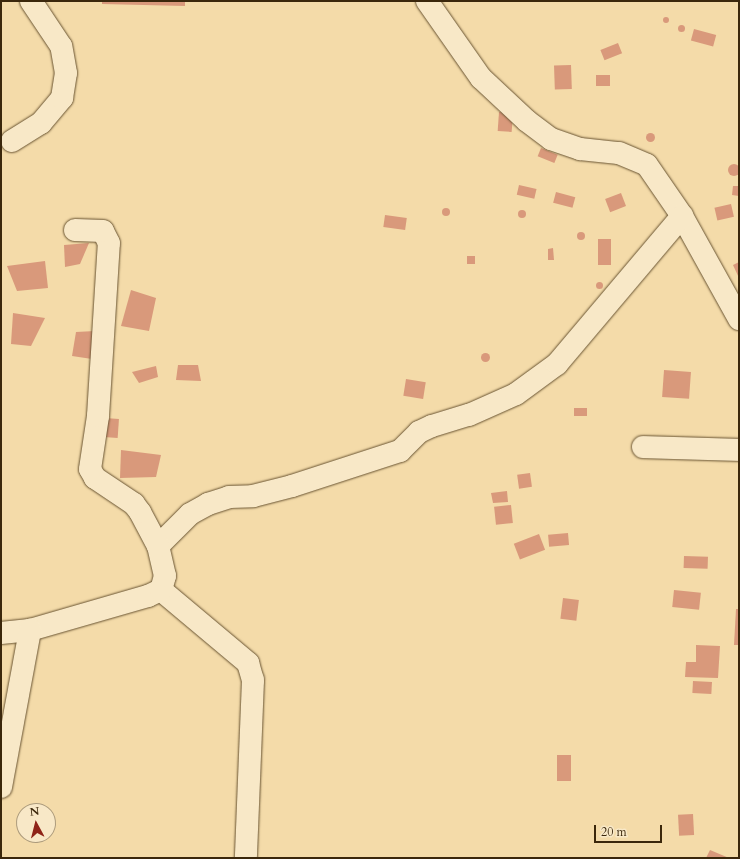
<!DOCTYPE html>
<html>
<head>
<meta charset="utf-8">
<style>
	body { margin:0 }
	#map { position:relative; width:740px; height:859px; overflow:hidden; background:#f4dba9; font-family:Cardo,serif }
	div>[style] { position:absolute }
	.building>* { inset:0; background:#d9997b; transform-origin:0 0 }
	.round { border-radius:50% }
	.roads { filter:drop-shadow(0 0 1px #695432) drop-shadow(0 0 1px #695432) }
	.minor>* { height:22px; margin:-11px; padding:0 11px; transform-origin:11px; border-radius:11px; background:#f8e8c7 }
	span { translate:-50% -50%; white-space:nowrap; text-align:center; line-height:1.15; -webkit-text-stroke:3.5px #f8e8c7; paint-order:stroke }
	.frame { position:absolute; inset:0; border:2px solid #3b270b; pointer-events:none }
	.north { position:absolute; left:16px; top:803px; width:40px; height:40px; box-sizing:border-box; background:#f8e8c7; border:1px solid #ac9b7c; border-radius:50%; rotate:353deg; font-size:11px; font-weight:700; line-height:16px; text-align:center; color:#3b270b }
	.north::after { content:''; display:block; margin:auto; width:14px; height:18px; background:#8f2418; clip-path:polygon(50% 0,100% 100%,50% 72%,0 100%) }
	.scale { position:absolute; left:594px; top:825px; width:68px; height:18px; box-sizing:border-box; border:2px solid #3b270b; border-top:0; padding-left:5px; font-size:12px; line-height:14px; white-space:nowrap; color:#3b270b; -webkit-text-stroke:3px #f8e8c7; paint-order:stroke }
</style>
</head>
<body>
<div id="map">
	<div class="building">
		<div style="clip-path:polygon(102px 1px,185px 1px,185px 6px,102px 4px)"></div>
		<div class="round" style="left:663px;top:17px;width:6px;height:6px"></div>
		<div class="round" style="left:677.5px;top:24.5px;width:7px;height:7px"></div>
		<div style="left:694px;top:29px;width:23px;height:12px;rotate:15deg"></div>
		<div style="left:618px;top:43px;width:11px;height:19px;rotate:68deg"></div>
		<div style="left:571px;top:65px;width:24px;height:17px;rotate:88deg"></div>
		<div style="left:596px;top:75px;width:14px;height:11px"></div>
		<div style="left:499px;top:112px;width:14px;height:19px;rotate:4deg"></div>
		<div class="round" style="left:645.5px;top:132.5px;width:9px;height:9px"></div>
		<div style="left:541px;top:148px;width:18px;height:9px;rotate:22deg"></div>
		<div class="round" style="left:728px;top:164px;width:12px;height:12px"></div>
		<div style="left:519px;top:185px;width:18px;height:10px;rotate:13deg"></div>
		<div style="clip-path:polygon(733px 186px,739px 186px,739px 196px,732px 195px)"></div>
		<div style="left:556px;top:192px;width:20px;height:11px;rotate:15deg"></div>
		<div style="left:621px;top:193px;width:14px;height:17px;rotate:69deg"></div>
		<div style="left:731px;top:204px;width:13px;height:17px;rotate:77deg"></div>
		<div class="round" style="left:442px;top:208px;width:8px;height:8px"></div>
		<div class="round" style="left:518px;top:210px;width:8px;height:8px"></div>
		<div style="left:385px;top:215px;width:22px;height:12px;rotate:8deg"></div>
		<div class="round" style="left:577px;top:232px;width:8px;height:8px"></div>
		<div style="left:598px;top:239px;width:13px;height:26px"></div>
		<div style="clip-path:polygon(89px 243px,80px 264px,65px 267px,64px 245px)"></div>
		<div style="clip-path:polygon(553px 248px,554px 260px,548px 260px,548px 249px)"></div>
		<div style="left:467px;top:256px;width:8px;height:8px"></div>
		<div style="clip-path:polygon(45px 261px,48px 288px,17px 291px,7px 266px)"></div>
		<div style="clip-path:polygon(739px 262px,739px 278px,733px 265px)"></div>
		<div class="round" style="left:595.5px;top:281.5px;width:7px;height:7px"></div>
		<div style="clip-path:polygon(131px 290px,156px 298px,149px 331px,121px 326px)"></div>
		<div style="clip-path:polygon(13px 313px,45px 318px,31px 346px,11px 344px)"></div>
		<div style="clip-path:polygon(95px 331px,92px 359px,72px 356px,76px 332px)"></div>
		<div class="round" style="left:480.5px;top:352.5px;width:9px;height:9px"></div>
		<div style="clip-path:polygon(178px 365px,198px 365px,201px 381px,176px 380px)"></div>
		<div style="clip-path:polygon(156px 366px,158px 377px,139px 383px,132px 372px)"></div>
		<div style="left:664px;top:370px;width:27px;height:27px;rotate:4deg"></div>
		<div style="left:406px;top:379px;width:20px;height:17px;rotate:9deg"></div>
		<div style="left:574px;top:408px;width:13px;height:8px"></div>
		<div style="left:105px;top:418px;width:14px;height:19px;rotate:4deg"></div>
		<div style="clip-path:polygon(121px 450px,161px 455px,156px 477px,120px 478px)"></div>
		<div style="left:530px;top:473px;width:14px;height:13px;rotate:82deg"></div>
		<div style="clip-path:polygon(507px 491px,508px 502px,493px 503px,491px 493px)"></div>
		<div style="left:511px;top:505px;width:18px;height:17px;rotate:84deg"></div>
		<div style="left:568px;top:533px;width:12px;height:20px;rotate:85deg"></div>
		<div style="left:539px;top:534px;width:17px;height:27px;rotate:69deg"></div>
		<div style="left:684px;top:556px;width:24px;height:12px;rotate:2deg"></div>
		<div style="left:674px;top:590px;width:27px;height:17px;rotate:6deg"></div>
		<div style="left:563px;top:598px;width:16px;height:21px;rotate:7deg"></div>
		<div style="clip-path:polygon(736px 609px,739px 609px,739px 645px,734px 645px)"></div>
		<div style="clip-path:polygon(696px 645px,720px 646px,718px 678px,685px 677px,686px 662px,696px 662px)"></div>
		<div style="left:693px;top:681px;width:19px;height:12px;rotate:3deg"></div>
		<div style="left:557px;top:755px;width:14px;height:26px"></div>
		<div style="left:693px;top:814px;width:21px;height:15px;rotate:87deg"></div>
		<div style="clip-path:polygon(710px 850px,729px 858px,706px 858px)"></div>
	</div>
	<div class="roads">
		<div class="minor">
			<div style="left:427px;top:1px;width:94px;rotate:55deg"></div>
			<div style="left:481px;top:78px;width:63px;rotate:43.1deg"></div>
			<div style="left:527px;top:121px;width:30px;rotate:37deg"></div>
			<div style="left:551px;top:139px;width:31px;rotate:19deg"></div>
			<div style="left:580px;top:149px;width:39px;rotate:6deg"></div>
			<div style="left:619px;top:153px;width:30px;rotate:23deg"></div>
			<div style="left:647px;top:165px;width:62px;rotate:55.5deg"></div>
			<div style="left:682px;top:216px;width:118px;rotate:61deg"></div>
			<div style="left:12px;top:141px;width:34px;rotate:-32deg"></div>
			<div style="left:41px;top:123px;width:33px;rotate:-50deg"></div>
			<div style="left:62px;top:98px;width:25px;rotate:-81deg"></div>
			<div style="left:66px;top:73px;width:27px;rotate:-100deg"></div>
			<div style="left:61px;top:46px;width:54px;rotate:-123.7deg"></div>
			<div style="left:643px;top:447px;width:96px;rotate:1.8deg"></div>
			<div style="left:158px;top:546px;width:45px;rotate:-45deg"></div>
			<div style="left:190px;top:514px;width:21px;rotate:-29deg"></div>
			<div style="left:208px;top:504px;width:22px;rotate:-18deg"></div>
			<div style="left:229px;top:497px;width:24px;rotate:-2deg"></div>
			<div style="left:253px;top:496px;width:40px;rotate:-14.4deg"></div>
			<div style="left:292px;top:486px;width:114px;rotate:-18deg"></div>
			<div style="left:400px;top:451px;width:27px;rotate:-45deg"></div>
			<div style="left:419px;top:432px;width:14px;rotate:-25deg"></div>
			<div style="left:432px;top:426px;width:39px;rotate:-17deg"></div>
			<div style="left:469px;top:415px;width:51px;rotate:-24.1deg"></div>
			<div style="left:516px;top:394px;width:51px;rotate:-36.2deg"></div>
			<div style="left:557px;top:364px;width:194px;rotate:-49.8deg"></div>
			<div style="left:161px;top:590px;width:114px;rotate:40deg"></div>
			<div style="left:248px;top:663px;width:18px;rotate:74deg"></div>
			<div style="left:253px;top:680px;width:178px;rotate:92.3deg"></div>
			<div style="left:1px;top:633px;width:29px;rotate:-6deg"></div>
			<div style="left:30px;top:630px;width:123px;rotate:-16.1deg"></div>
			<div style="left:148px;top:596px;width:14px;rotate:-25deg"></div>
			<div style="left:161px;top:590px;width:15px;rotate:-74deg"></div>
			<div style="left:165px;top:576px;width:31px;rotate:-103deg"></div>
			<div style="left:158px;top:546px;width:38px;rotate:-118deg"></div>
			<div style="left:140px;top:512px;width:10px;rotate:-127deg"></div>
			<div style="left:134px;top:504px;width:47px;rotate:-146.3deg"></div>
			<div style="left:95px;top:478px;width:10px;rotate:-119deg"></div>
			<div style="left:90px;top:469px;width:54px;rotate:-81.4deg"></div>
			<div style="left:98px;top:416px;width:173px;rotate:-86.4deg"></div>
			<div style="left:109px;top:243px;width:13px;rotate:-117deg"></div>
			<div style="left:103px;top:231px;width:28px;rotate:-178deg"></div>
			<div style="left:1px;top:787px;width:160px;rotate:-79.5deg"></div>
		</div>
	</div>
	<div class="frame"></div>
	<div class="north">N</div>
	<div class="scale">20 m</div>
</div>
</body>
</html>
